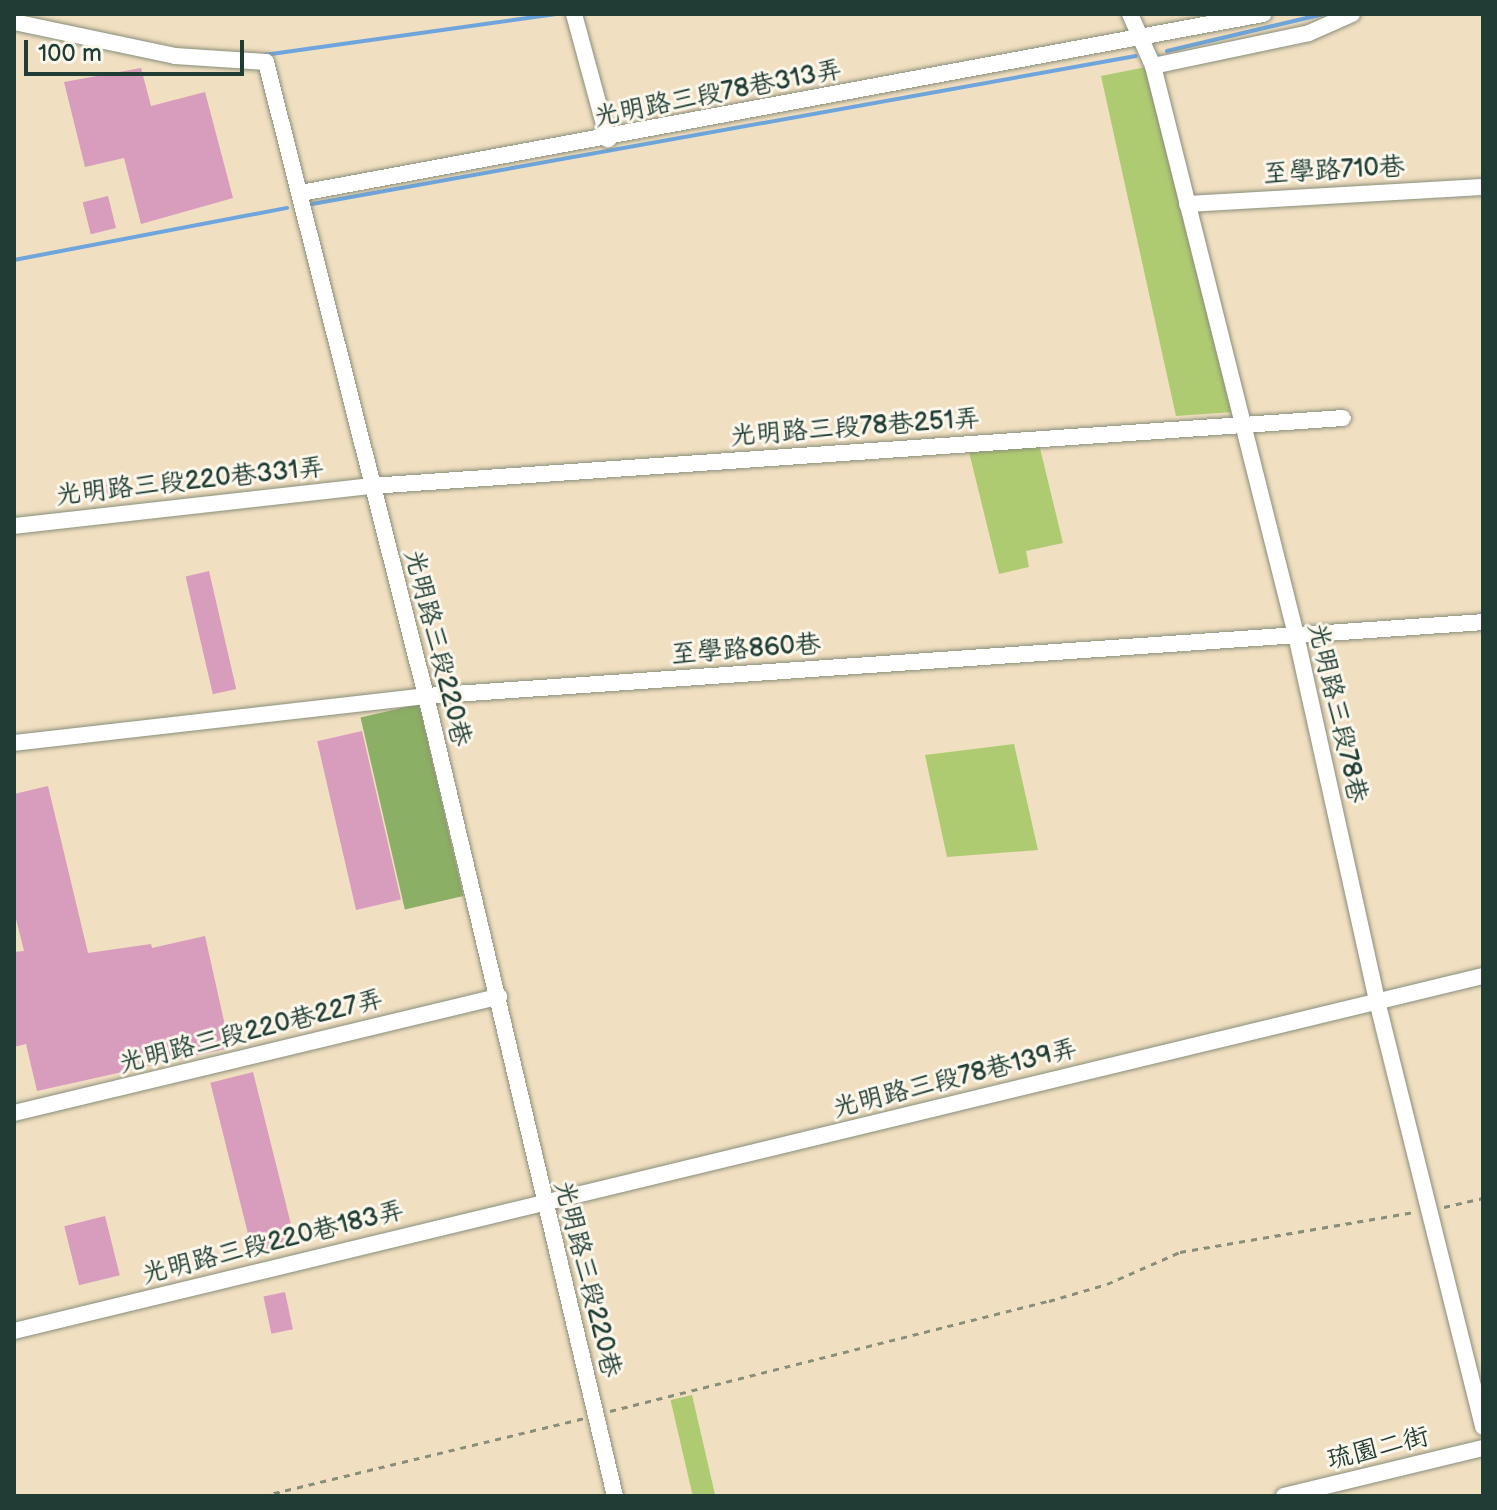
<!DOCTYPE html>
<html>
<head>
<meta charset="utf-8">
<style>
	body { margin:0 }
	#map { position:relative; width:1497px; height:1510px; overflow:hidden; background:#f1dfc1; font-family:"Balsamiq Sans","LXGW WenKai TC",sans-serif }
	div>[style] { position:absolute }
	.green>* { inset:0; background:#afcb72; transform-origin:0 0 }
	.forest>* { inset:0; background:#8baf64; transform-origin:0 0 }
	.stream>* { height:4px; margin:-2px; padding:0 2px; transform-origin:2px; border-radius:2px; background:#6da5dc }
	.building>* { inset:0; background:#d89cbd; transform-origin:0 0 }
	.path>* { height:3px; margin-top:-1.5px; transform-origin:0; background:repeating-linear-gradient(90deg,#888e7a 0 6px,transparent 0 12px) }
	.roads { filter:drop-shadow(0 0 2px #888e7a) drop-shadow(0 0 2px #888e7a) }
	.minor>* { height:16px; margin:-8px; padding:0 8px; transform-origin:8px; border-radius:8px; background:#fff }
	span { translate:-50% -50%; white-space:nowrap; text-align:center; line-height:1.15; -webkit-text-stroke:6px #fbf7ec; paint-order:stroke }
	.street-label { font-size:26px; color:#1f3d34 }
	.frame { position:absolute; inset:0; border:16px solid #1f3d34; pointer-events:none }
	.scale { position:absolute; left:24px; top:40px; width:220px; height:36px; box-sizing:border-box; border:4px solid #1f3d34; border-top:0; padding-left:10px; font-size:24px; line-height:28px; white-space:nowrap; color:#1f3d34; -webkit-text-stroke:6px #fbf7ec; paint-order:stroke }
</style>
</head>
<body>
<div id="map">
	<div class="green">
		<div style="clip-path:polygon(1146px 67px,1233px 412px,1176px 416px,1101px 76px)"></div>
		<div style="clip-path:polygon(1038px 440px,1063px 543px,1026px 551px,1029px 567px,999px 574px,968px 448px)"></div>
		<div style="clip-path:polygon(1014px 744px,1038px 850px,947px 857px,925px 755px)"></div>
		<div style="left:692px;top:1395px;width:104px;height:22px;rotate:77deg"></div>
	</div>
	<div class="forest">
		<div style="left:419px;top:704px;width:197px;height:60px;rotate:77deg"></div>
	</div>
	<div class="stream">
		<div style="left:1167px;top:51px;width:161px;rotate:-13.3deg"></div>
		<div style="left:264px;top:55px;width:293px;rotate:-8deg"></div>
		<div style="left:312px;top:204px;width:837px;rotate:-10.18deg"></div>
		<div style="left:14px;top:260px;width:278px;rotate:-10.8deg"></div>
	</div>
	<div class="building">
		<div style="clip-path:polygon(141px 68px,151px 106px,205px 92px,233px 198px,141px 224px,124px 158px,85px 167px,64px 82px)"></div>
		<div style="left:108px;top:196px;width:33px;height:26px;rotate:76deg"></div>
		<div style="left:119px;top:482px;width:13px;height:20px;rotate:77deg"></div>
		<div style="left:209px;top:571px;width:121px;height:24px;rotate:77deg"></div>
		<div style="left:362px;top:731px;width:173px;height:46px;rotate:77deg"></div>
		<div style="clip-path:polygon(48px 786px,88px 953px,151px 944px,152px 948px,205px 936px,230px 1048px,37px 1091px,26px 1044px,14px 1047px,14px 952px,24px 951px,14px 911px,14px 794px)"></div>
		<div style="left:253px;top:1072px;width:178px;height:44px;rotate:76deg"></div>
		<div style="left:105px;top:1216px;width:61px;height:42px;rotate:76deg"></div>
		<div style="left:285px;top:1292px;width:38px;height:22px;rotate:78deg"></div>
	</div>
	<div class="path">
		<div style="left:1444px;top:1207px;width:40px;rotate:-13deg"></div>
		<div style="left:610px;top:1411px;width:453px;rotate:-14.1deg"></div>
		<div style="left:1049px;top:1301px;width:60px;rotate:-16.3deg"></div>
		<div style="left:1107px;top:1284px;width:80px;rotate:-23.7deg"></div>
		<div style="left:1180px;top:1252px;width:236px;rotate:-9.7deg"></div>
		<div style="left:262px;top:1496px;width:331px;rotate:-13.6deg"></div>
	</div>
	<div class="roads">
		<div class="minor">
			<div style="left:574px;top:14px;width:130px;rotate:74.8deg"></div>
			<div style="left:1130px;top:14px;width:57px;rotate:66.1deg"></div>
			<div style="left:1153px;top:66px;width:587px;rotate:75.89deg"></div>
			<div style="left:1296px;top:635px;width:375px;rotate:77.5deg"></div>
			<div style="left:1377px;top:1001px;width:439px;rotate:76deg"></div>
			<div style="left:14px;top:22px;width:165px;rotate:11.9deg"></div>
			<div style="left:175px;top:56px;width:91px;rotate:3.8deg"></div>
			<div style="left:266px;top:62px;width:654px;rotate:75.84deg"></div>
			<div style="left:426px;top:696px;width:822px;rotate:76.71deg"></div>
			<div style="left:1153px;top:66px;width:159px;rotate:-11.9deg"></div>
			<div style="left:1309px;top:33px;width:47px;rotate:-23.8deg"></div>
			<div style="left:301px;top:193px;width:979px;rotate:-10.54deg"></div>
			<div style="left:1187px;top:204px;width:296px;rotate:-3.3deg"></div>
			<div style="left:14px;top:526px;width:359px;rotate:-6.4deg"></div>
			<div style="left:371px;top:486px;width:974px;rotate:-4deg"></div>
			<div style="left:14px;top:743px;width:415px;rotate:-6.5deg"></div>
			<div style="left:426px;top:696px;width:1060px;rotate:-4deg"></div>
			<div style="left:14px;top:1113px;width:499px;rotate:-13.5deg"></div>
			<div style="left:14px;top:1331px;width:1511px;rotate:-13.59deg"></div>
			<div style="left:1284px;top:1496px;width:205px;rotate:-13.6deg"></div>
		</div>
	</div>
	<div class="street-label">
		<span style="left:718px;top:94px;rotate:-11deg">光明路三段78巷313弄</span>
		<span style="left:1334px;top:171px;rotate:-3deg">至學路710巷</span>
		<span style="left:855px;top:428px;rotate:-4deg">光明路三段78巷251弄</span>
		<span style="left:190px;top:482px;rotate:-6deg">光明路三段220巷331弄</span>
		<span style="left:437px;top:648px;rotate:76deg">光明路三段220巷</span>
		<span style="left:746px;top:650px;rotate:-4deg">至學路860巷</span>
		<span style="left:1337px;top:713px;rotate:77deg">光明路三段78巷</span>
		<span style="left:251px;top:1032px;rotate:-14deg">光明路三段220巷227弄</span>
		<span style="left:955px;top:1079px;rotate:-14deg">光明路三段78巷139弄</span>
		<span style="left:273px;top:1243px;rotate:-14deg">光明路三段220巷183弄</span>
		<span style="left:587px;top:1279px;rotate:76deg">光明路三段220巷</span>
		<span style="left:1378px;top:1449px;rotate:-14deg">琉園二街</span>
	</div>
	<div class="frame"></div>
	<div class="scale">100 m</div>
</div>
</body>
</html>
